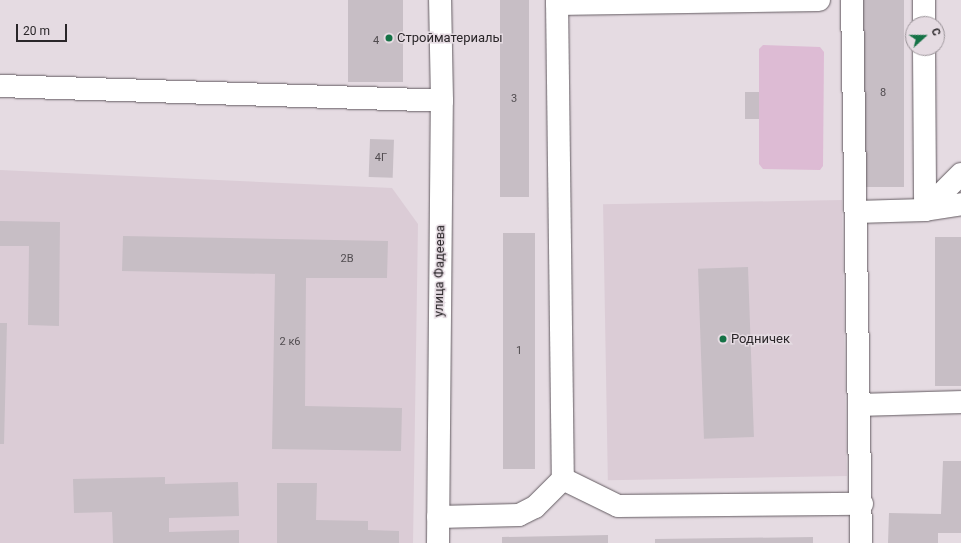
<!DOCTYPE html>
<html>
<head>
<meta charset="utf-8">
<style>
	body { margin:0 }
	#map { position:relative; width:961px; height:543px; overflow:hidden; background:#e5dbe2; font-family:Roboto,sans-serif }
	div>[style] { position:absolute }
	.built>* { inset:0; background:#dbccd6; transform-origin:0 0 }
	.green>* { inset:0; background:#ddbbd4 }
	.building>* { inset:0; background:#c7bec5; transform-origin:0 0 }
	.roads { filter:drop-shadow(0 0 1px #645c62) drop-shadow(0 0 1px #645c62) }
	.minor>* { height:22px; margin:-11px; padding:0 11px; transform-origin:11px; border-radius:11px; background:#fff }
	.dots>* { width:11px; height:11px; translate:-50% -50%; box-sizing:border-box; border:2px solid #e5dbe2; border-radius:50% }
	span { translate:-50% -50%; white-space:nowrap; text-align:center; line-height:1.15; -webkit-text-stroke:3px #e5dbe2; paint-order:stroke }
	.number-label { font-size:11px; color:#514c50 }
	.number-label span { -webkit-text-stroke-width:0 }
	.poi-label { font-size:13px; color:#2a2629 }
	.left { translate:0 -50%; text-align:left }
	.street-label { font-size:13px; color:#2a2629 }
	.north { position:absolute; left:905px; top:16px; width:40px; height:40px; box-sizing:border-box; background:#e5dbe2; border:1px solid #9a9398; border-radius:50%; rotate:69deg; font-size:11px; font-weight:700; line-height:16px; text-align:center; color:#2a2629 }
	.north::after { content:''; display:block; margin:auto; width:14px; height:18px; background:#157246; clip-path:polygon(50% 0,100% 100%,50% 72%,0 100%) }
	.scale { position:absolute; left:16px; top:24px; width:51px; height:18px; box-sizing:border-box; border:2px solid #2a2629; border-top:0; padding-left:5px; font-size:12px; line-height:14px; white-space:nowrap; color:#2a2629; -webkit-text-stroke:3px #e5dbe2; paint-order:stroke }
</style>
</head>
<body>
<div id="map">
	<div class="built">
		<div style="clip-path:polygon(0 170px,392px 188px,418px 224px,413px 543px,0 543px)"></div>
		<div style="left:842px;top:200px;width:276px;height:239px;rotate:89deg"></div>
	</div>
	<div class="green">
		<div style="clip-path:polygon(763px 45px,820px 47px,824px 52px,823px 166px,820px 170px,763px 169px,759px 164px,759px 49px)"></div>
	</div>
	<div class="building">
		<div style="left:348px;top:0;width:55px;height:82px"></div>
		<div style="left:500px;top:0;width:29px;height:197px"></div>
		<div style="left:861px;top:0;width:43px;height:187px"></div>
		<div style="left:745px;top:92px;width:14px;height:27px"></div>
		<div style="left:370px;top:139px;width:24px;height:38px;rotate:2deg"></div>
		<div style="clip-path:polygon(0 221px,60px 222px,59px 326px,28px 325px,29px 246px,0 246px)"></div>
		<div style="left:503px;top:233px;width:32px;height:236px"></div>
		<div style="clip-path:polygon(123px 236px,388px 241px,387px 278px,306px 278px,305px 406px,402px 408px,401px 451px,272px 449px,275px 274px,122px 271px)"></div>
		<div style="left:961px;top:237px;width:149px;height:26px;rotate:90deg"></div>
		<div style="left:748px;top:267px;width:170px;height:50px;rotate:88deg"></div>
		<div style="clip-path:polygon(0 323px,7px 323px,4px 444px,0 444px)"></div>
		<div style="clip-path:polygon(943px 461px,961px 461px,961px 533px,938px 533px,938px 543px,888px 543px,889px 513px,941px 514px)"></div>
		<div style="clip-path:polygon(165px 477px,165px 484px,238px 482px,239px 516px,169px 518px,169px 532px,239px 530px,239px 543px,113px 543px,112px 512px,74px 513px,73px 479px)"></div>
		<div style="clip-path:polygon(277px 483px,317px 483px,316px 520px,368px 521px,368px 530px,399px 531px,399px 543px,277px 543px)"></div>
		<div style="clip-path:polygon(608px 535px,608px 543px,502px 543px,502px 537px)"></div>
		<div style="clip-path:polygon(813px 537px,813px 543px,655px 543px,655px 539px)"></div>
	</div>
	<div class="roads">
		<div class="minor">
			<div style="left:557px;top:0;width:479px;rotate:89.3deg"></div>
			<div style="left:563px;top:479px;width:61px;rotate:26.1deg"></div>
			<div style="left:618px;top:506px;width:244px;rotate:-0.5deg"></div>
			<div style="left:852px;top:0;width:543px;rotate:89.05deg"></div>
			<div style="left:924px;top:0;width:24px;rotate:90deg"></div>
			<div style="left:557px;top:4px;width:262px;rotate:-0.9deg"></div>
			<div style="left:924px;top:48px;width:162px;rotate:89.6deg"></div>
			<div style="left:925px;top:210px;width:51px;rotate:-45deg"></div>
			<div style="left:0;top:86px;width:442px;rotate:1.9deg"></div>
			<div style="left:856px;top:212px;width:69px;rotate:-1.7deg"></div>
			<div style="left:925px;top:210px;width:36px;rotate:-9deg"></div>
			<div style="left:860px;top:405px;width:101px;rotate:-1.7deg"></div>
			<div style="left:438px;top:517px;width:81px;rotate:-1.4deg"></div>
			<div style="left:519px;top:515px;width:18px;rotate:-27deg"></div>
			<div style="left:535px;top:507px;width:40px;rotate:-45deg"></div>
			<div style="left:438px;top:543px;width:442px;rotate:-89.5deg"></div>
			<div style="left:442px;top:101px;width:101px;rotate:-91.1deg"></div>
		</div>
	</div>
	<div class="dots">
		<div style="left:389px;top:38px;background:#157246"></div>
		<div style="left:723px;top:339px;background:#157246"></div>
	</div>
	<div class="number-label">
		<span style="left:376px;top:41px">4</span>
		<span style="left:883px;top:93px">8</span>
		<span style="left:514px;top:99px">3</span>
		<span style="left:381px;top:158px">4Г</span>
		<span style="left:347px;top:259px">2В</span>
		<span style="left:290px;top:342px">2 к6</span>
		<span style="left:519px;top:351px">1</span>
	</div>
	<div class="poi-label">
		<span class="left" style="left:397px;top:38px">Стройматериалы</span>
		<span class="left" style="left:731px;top:339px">Родничек</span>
	</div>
	<div class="street-label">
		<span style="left:440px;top:271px;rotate:-89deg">улица Фадеева</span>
	</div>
	<div class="north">С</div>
	<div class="scale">20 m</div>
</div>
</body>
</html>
